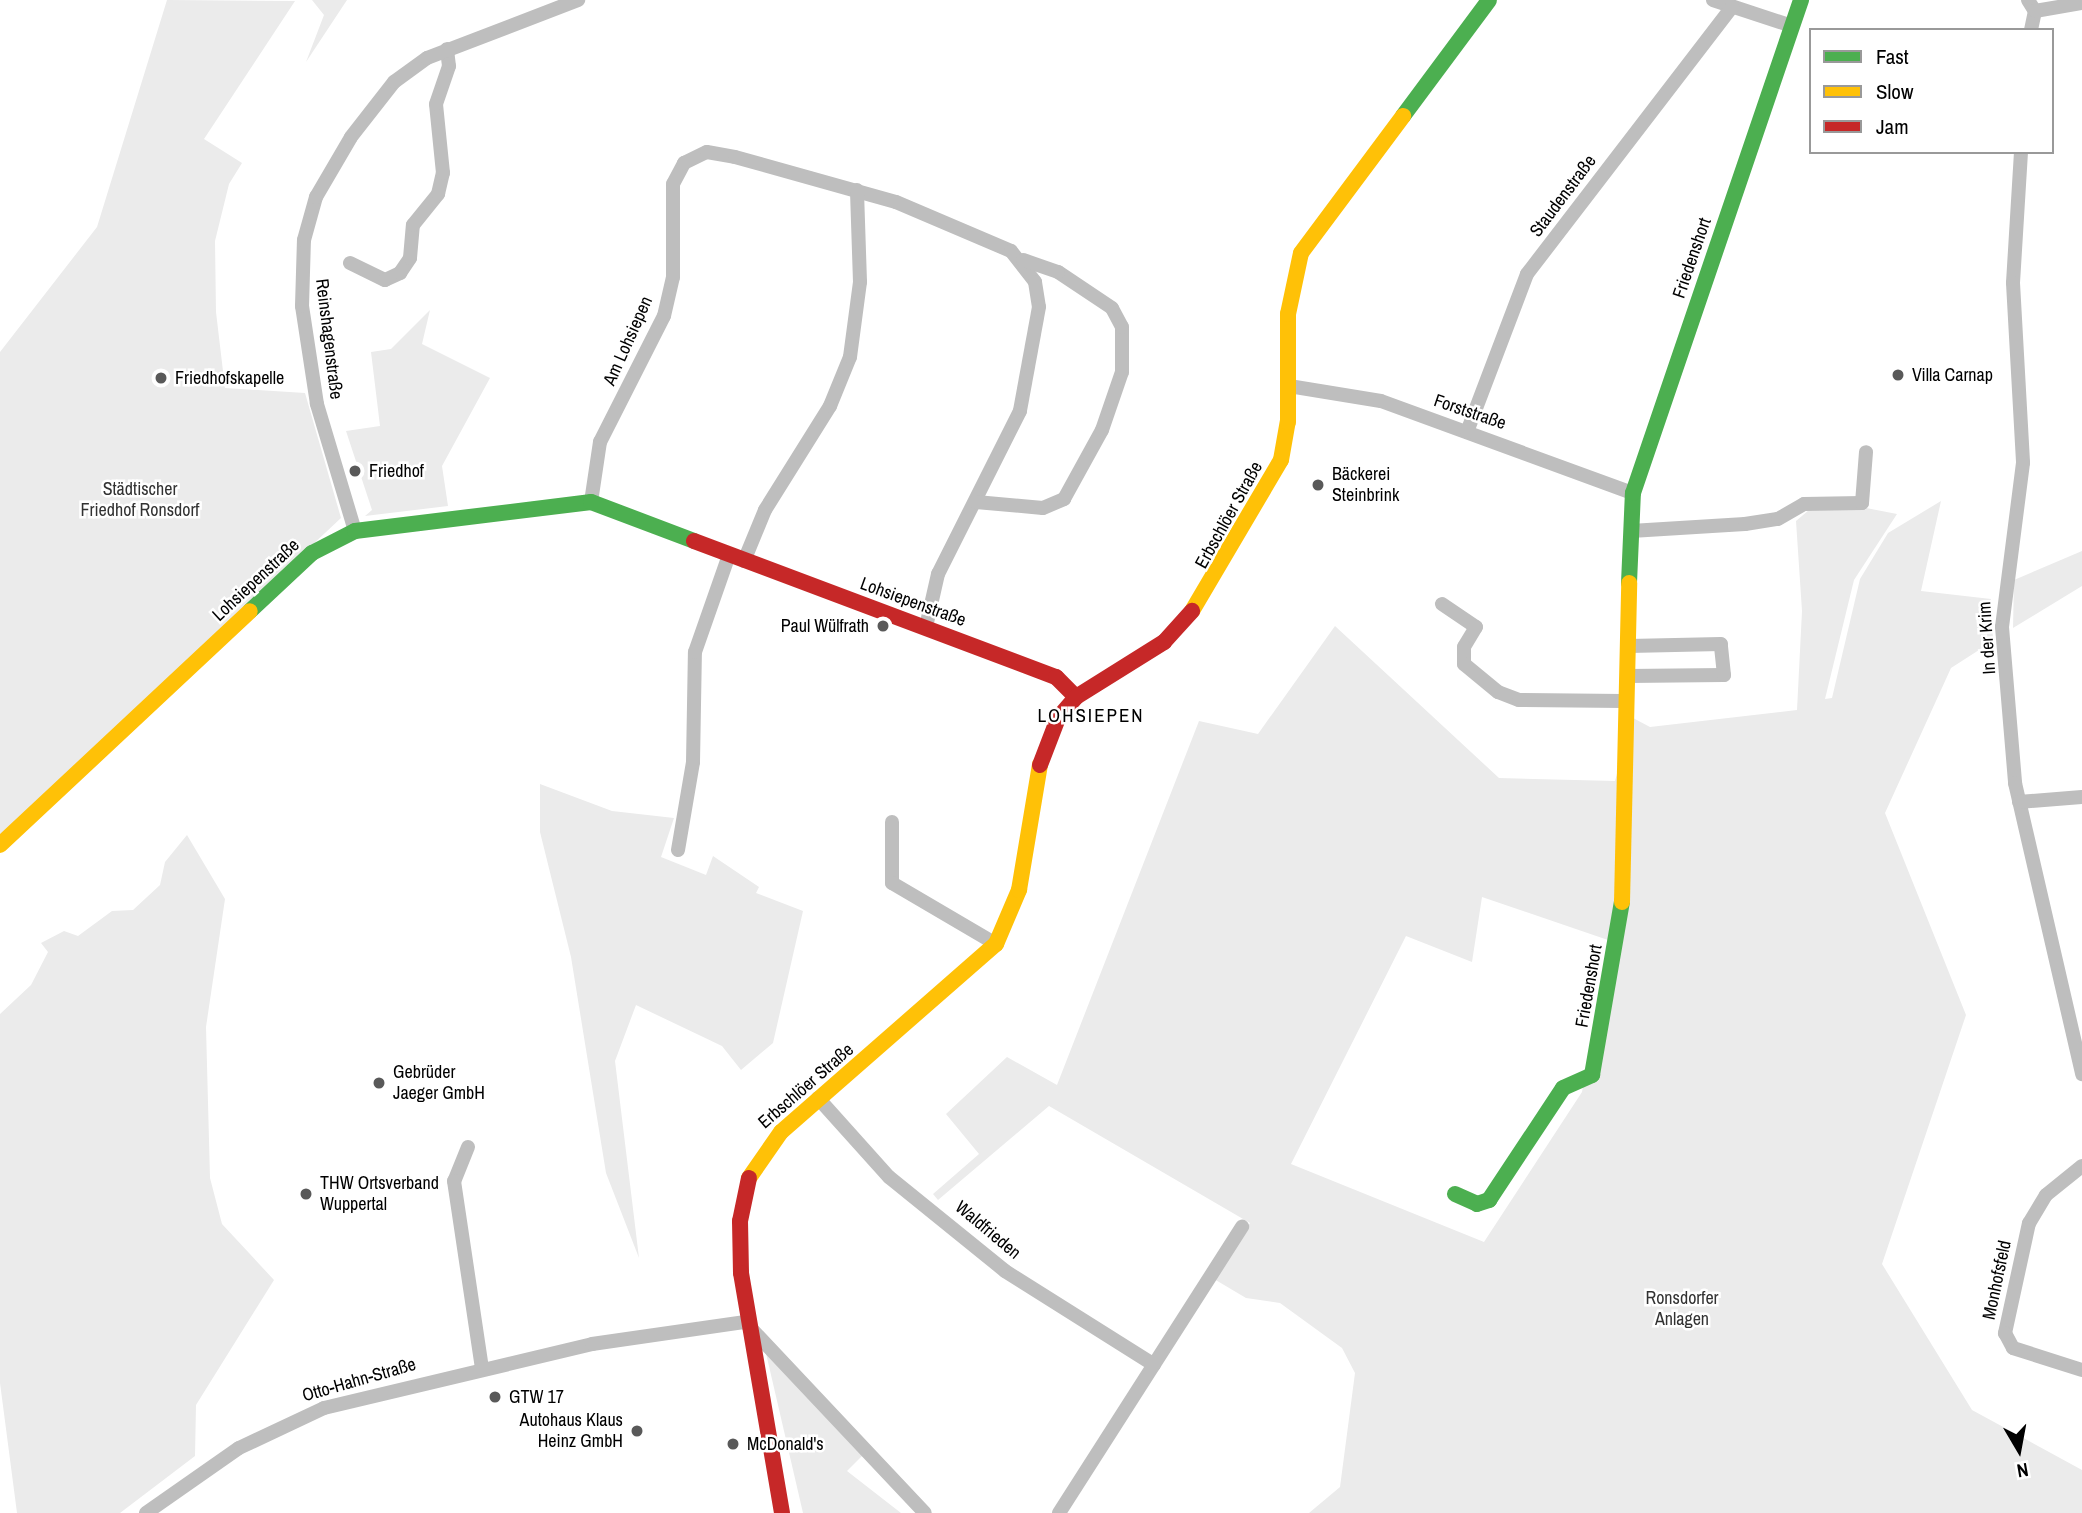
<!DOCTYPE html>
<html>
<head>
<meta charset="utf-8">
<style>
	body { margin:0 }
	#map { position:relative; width:2082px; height:1513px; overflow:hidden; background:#fff; font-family:"Archivo Narrow",sans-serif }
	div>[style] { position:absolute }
	.green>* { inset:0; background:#ebebeb }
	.street>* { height:14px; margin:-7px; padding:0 7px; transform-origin:7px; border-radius:7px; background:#bebebe }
	.fast>* { height:16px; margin:-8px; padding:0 8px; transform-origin:8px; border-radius:8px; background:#4caf50 }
	.slow>* { height:16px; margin:-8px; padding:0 8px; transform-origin:8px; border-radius:8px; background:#ffc107 }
	.jam>* { height:16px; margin:-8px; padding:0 8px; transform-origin:8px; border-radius:8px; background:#c62828 }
	.dots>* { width:19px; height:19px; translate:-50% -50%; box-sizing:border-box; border:4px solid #fff; border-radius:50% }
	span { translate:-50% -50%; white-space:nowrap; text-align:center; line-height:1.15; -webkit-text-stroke:5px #fff; paint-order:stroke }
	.street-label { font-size:18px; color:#000 }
	.poi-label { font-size:18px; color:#000 }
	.left { translate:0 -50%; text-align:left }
	.right { translate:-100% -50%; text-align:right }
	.park-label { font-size:18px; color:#323232 }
	.neighbourhood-label { font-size:19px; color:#000; letter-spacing:2px }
	.legend { position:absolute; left:1809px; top:28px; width:245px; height:126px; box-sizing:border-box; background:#fff; border:2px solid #999; margin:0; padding:9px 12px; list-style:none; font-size:21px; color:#000 }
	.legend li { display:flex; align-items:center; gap:14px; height:35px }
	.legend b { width:35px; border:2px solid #999 }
	.north { position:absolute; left:1984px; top:1415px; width:70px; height:70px; -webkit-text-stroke:5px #fff; paint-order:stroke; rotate:170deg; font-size:19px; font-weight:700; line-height:28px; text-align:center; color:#000 }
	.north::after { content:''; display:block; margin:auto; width:24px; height:32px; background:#000; clip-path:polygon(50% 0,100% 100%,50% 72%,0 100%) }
</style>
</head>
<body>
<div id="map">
	<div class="green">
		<div style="clip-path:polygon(167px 0,295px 1px,204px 139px,242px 163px,229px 184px,215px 241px,216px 312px,225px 388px,305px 393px,341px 518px,0 837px,0 352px,97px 227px)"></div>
		<div style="clip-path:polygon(312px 0,347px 0,306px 62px,324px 15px)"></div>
		<div style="clip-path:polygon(430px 310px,422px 344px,490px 378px,442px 466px,448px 506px,365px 516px,372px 510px,346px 431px,380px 426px,371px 352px,391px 349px)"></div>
		<div style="clip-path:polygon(evenodd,1941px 501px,1921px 591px,1991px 599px,1993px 641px,1951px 668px,1885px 813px,1966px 1015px,1882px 1264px,1972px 1410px,2082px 1470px,2082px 1513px,1309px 1513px,1340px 1487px,1355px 1373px,1342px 1348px,1280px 1303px,1246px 1298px,1214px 1279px,1250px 1223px,1049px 1106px,938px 1200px,933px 1194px,979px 1154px,946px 1114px,1007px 1057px,1057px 1085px,1199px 721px,1258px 734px,1335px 626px,1499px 778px,1615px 781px,1633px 718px,1650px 727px,1797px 710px,1802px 611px,1796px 521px,1809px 510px,1861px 507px,1897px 514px,1854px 580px,1825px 699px,1832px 698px,1860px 579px,1888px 533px,1941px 501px,1482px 897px,1608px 940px,1582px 1092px,1484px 1242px,1291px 1164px,1406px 936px,1472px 962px,1482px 897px)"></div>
		<div style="clip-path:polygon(2082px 551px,2082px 586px,2013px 628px,2014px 580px)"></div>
		<div style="clip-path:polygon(540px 784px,612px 811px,674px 818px,661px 857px,706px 875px,713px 856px,759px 887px,756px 893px,803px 911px,773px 1043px,741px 1070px,722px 1046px,636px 1005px,615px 1061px,639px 1258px,606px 1173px,571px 957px,540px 832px)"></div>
		<div style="clip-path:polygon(187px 835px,225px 899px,206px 1027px,210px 1178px,222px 1224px,274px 1280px,196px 1405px,195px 1456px,120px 1513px,17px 1513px,0 1383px,0 1014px,31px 985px,48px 952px,41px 943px,64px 931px,78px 936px,112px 911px,133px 910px,160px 885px,165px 862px)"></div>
		<div style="clip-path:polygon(765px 1349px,864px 1454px,847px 1471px,901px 1513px,803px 1513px)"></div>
	</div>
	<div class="street">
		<div style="left:1713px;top:0;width:83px;rotate:18.2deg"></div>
		<div style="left:2028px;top:0;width:13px;rotate:58deg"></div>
		<div style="left:2035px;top:11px;width:19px;rotate:102deg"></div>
		<div style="left:2035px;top:11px;width:48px;rotate:-9.7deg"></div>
		<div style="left:2021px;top:152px;width:131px;rotate:93.5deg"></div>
		<div style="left:2013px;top:283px;width:180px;rotate:86.8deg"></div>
		<div style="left:2023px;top:463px;width:165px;rotate:97.3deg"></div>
		<div style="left:2002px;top:627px;width:157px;rotate:85.2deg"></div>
		<div style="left:2015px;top:783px;width:299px;rotate:77deg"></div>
		<div style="left:350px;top:263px;width:39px;rotate:26deg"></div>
		<div style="left:385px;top:280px;width:17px;rotate:-25deg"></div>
		<div style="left:400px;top:273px;width:18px;rotate:-56deg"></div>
		<div style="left:410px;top:258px;width:33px;rotate:-85deg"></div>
		<div style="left:413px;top:225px;width:40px;rotate:-51deg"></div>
		<div style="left:438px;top:194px;width:22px;rotate:-77deg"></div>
		<div style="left:443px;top:173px;width:69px;rotate:-95.8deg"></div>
		<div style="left:436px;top:104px;width:40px;rotate:-71.1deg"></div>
		<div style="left:449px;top:66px;width:17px;rotate:-97deg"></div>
		<div style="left:1289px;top:386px;width:93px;rotate:9.3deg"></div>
		<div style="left:1381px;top:401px;width:268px;rotate:20.1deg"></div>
		<div style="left:1467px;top:432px;width:169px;rotate:-69.2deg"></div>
		<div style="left:1527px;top:274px;width:337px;rotate:-52.5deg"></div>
		<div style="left:591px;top:502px;width:61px;rotate:-81.5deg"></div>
		<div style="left:600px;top:442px;width:141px;rotate:-63.1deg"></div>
		<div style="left:664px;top:316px;width:40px;rotate:-77deg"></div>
		<div style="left:673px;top:277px;width:93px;rotate:-90deg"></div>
		<div style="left:673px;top:184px;width:24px;rotate:-62deg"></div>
		<div style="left:684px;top:163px;width:25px;rotate:-26deg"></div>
		<div style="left:707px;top:152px;width:28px;rotate:10deg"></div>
		<div style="left:735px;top:157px;width:167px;rotate:15.6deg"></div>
		<div style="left:896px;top:202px;width:125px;rotate:23.1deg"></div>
		<div style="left:1011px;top:251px;width:39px;rotate:52deg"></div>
		<div style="left:1035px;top:282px;width:25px;rotate:81deg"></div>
		<div style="left:1039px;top:307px;width:106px;rotate:100.4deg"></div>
		<div style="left:1020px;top:411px;width:182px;rotate:116.7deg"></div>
		<div style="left:938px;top:574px;width:54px;rotate:102.8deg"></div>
		<div style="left:976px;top:502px;width:67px;rotate:5.1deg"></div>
		<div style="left:1043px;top:508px;width:23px;rotate:-23deg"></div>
		<div style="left:1064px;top:499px;width:79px;rotate:-61.2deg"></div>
		<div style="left:1102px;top:430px;width:61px;rotate:-71deg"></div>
		<div style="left:1122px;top:372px;width:45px;rotate:-90deg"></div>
		<div style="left:1122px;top:327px;width:21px;rotate:-118deg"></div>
		<div style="left:1112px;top:308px;width:65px;rotate:-146.3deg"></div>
		<div style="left:1058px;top:272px;width:37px;rotate:-161deg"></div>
		<div style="left:355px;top:531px;width:133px;rotate:-106.7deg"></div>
		<div style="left:317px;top:404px;width:99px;rotate:-98.7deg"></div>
		<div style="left:302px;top:306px;width:66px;rotate:-88.3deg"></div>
		<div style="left:304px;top:240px;width:45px;rotate:-74.4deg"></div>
		<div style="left:316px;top:197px;width:69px;rotate:-59.7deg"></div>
		<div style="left:351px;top:137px;width:70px;rotate:-52deg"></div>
		<div style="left:394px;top:82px;width:41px;rotate:-36deg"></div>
		<div style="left:427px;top:58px;width:162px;rotate:-21deg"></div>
		<div style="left:1631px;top:531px;width:114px;rotate:-3.5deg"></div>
		<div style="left:1745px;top:524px;width:33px;rotate:-9deg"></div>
		<div style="left:1778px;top:519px;width:30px;rotate:-30deg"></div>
		<div style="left:1804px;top:504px;width:58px;rotate:-1deg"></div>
		<div style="left:1862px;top:503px;width:51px;rotate:-85.5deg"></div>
		<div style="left:744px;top:561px;width:55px;rotate:-67.6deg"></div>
		<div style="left:765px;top:510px;width:123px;rotate:-58deg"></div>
		<div style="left:830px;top:406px;width:53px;rotate:-67.8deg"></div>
		<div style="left:850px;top:357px;width:76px;rotate:-82.4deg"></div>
		<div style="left:860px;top:282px;width:92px;rotate:-91.9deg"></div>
		<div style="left:1442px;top:604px;width:41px;rotate:34.1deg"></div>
		<div style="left:1476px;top:627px;width:23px;rotate:121deg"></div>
		<div style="left:1464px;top:647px;width:17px;rotate:90deg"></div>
		<div style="left:1464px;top:664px;width:44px;rotate:39.5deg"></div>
		<div style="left:1498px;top:692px;width:22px;rotate:21deg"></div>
		<div style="left:1519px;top:700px;width:104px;rotate:0.6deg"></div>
		<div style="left:1628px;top:676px;width:96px;rotate:-0.6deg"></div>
		<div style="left:1724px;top:675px;width:31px;rotate:-96deg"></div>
		<div style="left:1721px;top:644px;width:92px;rotate:178.8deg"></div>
		<div style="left:2019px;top:802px;width:63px;rotate:-4.5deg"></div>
		<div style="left:892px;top:822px;width:61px;rotate:90deg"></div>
		<div style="left:892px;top:883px;width:121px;rotate:30.4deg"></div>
		<div style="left:678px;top:850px;width:89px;rotate:-80.3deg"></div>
		<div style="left:693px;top:762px;width:110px;rotate:-89deg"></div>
		<div style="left:695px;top:652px;width:103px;rotate:-70.7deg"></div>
		<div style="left:818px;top:1098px;width:106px;rotate:48.1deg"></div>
		<div style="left:889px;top:1177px;width:149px;rotate:39deg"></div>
		<div style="left:1005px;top:1271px;width:176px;rotate:32.2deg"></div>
		<div style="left:468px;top:1147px;width:37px;rotate:112deg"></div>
		<div style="left:454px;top:1181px;width:189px;rotate:81.5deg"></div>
		<div style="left:2082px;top:1166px;width:46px;rotate:141.1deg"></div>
		<div style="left:2046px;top:1195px;width:33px;rotate:121deg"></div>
		<div style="left:2029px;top:1223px;width:113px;rotate:102.3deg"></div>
		<div style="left:2005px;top:1333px;width:17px;rotate:62deg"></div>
		<div style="left:2013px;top:1348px;width:72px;rotate:17.7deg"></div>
		<div style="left:146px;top:1513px;width:113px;rotate:-35deg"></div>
		<div style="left:239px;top:1448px;width:94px;rotate:-25.2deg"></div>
		<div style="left:324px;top:1408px;width:276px;rotate:-13.4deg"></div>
		<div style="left:592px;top:1344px;width:155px;rotate:-8.2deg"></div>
		<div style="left:745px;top:1322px;width:262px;rotate:46.7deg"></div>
		<div style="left:1059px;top:1513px;width:340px;rotate:-57.4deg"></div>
	</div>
	<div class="fast">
		<div style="left:1403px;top:116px;width:144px;rotate:-53.4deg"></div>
		<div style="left:1629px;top:583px;width:90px;rotate:-87.5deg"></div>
		<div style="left:1633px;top:493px;width:521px;rotate:-71.18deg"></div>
		<div style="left:250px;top:611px;width:85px;rotate:-43.1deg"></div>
		<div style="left:312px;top:553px;width:48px;rotate:-27.1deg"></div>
		<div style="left:355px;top:531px;width:238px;rotate:-7deg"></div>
		<div style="left:591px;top:502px;width:110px;rotate:20.7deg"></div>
		<div style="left:1455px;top:1194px;width:24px;rotate:24deg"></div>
		<div style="left:1477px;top:1204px;width:13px;rotate:-18deg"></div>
		<div style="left:1489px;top:1200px;width:134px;rotate:-56.5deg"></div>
		<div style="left:1563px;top:1088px;width:32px;rotate:-24deg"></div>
		<div style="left:1592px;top:1075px;width:176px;rotate:-80.2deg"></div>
	</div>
	<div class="slow">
		<div style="left:1192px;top:611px;width:175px;rotate:-59.5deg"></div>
		<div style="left:1281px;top:460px;width:39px;rotate:-80deg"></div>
		<div style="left:1288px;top:422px;width:108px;rotate:-90deg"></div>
		<div style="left:1288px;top:314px;width:62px;rotate:-78deg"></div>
		<div style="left:1301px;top:253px;width:171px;rotate:-53.3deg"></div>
		<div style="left:0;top:845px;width:342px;rotate:-43.1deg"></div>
		<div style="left:1622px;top:902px;width:319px;rotate:-88.7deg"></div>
		<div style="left:749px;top:1178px;width:56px;rotate:-55.2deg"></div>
		<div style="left:781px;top:1132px;width:286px;rotate:-41.2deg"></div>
		<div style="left:996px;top:944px;width:59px;rotate:-66.9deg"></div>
		<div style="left:1019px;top:890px;width:127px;rotate:-80.5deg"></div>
	</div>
	<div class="jam">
		<div style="left:694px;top:541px;width:387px;rotate:20.6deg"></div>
		<div style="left:1056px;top:677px;width:28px;rotate:45deg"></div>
		<div style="left:1040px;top:765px;width:50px;rotate:-69deg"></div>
		<div style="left:1058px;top:718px;width:28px;rotate:-49deg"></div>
		<div style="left:1076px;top:697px;width:104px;rotate:-32deg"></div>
		<div style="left:1164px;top:642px;width:42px;rotate:-47.9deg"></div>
		<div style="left:749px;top:1178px;width:44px;rotate:101.8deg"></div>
		<div style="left:740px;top:1221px;width:52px;rotate:88.9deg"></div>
		<div style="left:741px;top:1273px;width:243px;rotate:80.3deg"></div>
	</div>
	<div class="dots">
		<div style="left:1898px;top:375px;background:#595959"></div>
		<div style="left:161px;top:378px;background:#595959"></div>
		<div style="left:355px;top:471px;background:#595959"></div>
		<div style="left:1318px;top:485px;background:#595959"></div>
		<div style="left:883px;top:626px;background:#595959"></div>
		<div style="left:379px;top:1083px;background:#595959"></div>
		<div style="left:306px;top:1194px;background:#595959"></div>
		<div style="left:495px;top:1397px;background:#595959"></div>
		<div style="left:637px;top:1431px;background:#595959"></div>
		<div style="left:733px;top:1444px;background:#595959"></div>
	</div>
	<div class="street-label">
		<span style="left:1563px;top:196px;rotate:-53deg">Staudenstraße</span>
		<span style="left:1692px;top:258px;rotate:-71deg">Friedenshort</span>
		<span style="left:329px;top:339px;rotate:83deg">Reinshagenstraße</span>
		<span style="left:628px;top:341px;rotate:-66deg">Am Lohsiepen</span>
		<span style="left:1470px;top:412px;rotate:19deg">Forststraße</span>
		<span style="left:1229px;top:515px;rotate:-61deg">Erbschlöer Straße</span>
		<span style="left:256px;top:580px;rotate:-43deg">Lohsiepenstraße</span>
		<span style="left:913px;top:602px;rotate:20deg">Lohsiepenstraße</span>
		<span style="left:1987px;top:638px;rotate:-94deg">In der Krim</span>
		<span style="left:1589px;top:986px;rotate:-80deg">Friedenshort</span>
		<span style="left:806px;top:1086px;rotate:-41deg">Erbschlöer Straße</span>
		<span style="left:988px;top:1230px;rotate:40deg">Waldfrieden</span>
		<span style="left:1997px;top:1280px;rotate:-78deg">Monhofsfeld</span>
		<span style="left:359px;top:1380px;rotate:-16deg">Otto-Hahn-Straße</span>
	</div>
	<div class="poi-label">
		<span class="left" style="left:1912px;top:375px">Villa Carnap</span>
		<span class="left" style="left:175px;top:378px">Friedhofskapelle</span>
		<span class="left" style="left:369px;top:471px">Friedhof</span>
		<span class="left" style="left:1332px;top:485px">Bäckerei<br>Steinbrink</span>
		<span class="right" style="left:869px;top:626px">Paul Wülfrath</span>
		<span class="left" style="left:393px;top:1083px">Gebrüder<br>Jaeger GmbH</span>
		<span class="left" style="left:320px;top:1194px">THW Ortsverband<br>Wuppertal</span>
		<span class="left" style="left:509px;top:1397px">GTW 17</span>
		<span class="right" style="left:623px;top:1431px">Autohaus Klaus<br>Heinz GmbH</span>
		<span class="left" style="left:747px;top:1444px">McDonald's</span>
	</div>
	<div class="park-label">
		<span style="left:140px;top:500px">Städtischer<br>Friedhof Ronsdorf</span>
		<span style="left:1682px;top:1309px">Ronsdorfer<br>Anlagen</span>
	</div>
	<div class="neighbourhood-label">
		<span style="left:1091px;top:716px">LOHSIEPEN</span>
	</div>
	<ul class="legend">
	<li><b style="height:9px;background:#4caf50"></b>Fast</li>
	<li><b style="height:9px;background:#ffc107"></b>Slow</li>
	<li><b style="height:9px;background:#c62828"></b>Jam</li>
	</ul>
	<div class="north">N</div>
</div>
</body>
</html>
